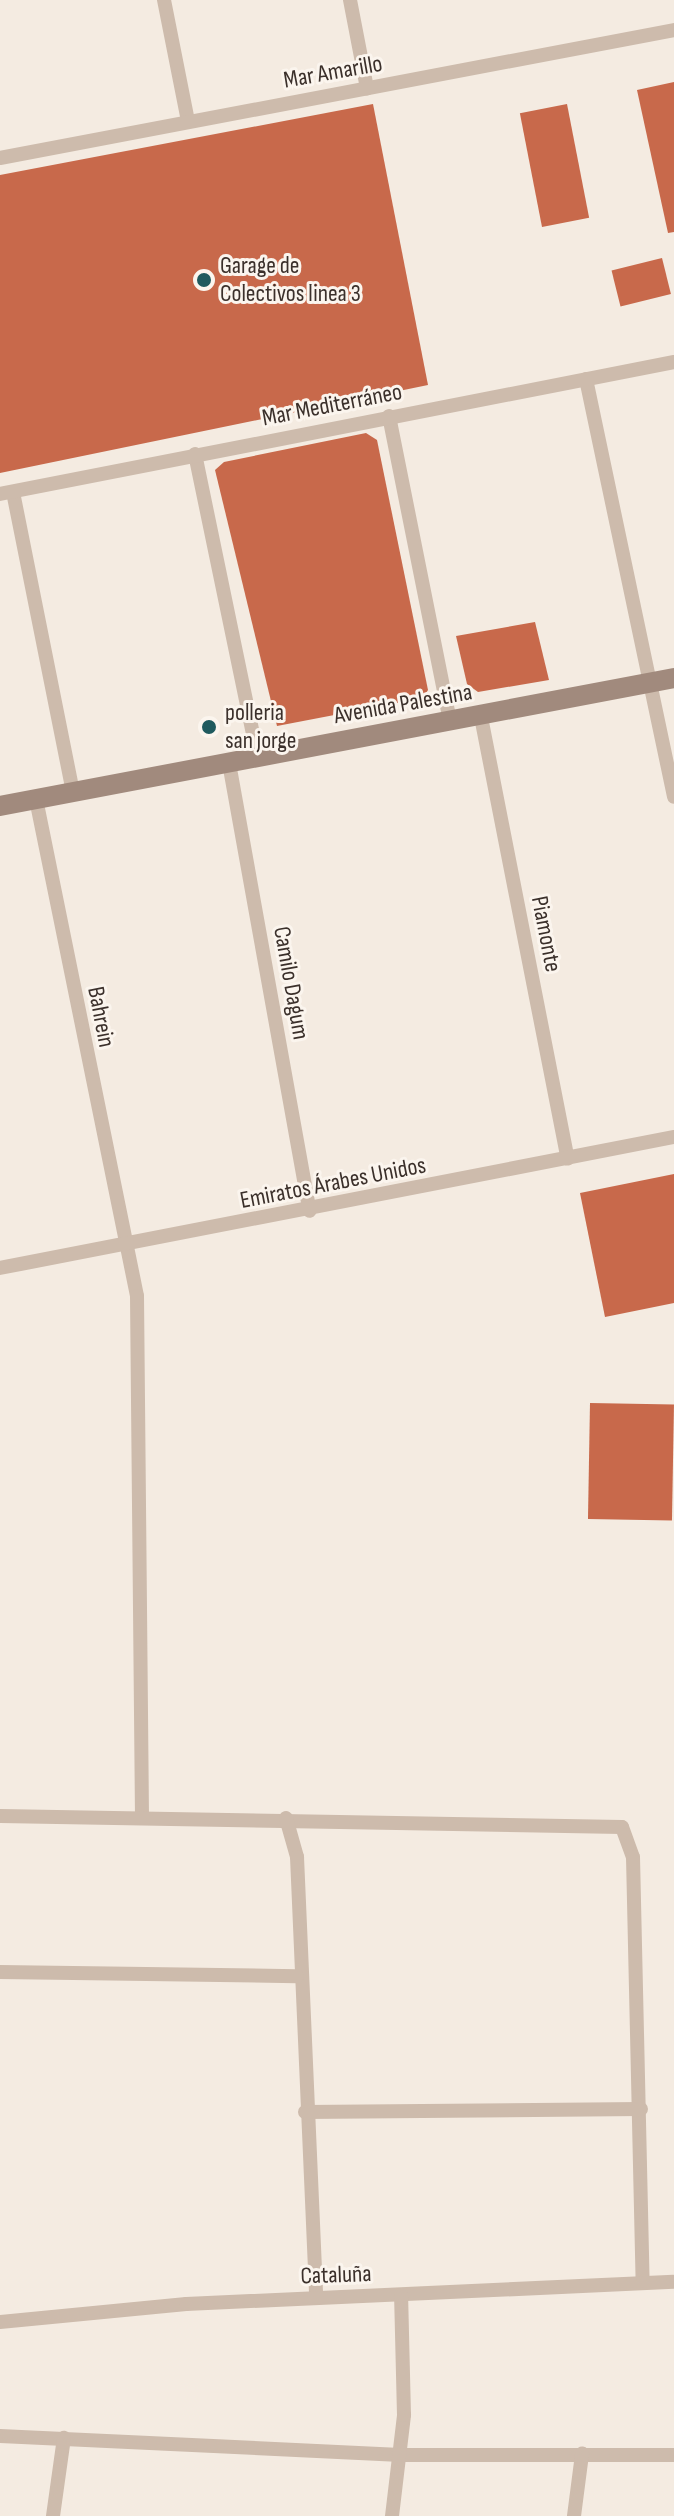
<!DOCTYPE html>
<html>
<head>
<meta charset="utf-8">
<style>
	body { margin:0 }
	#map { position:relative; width:674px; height:2516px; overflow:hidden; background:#f4ebe1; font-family:"Sofia Sans Condensed",sans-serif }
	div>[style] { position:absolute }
	.building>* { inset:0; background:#c8694b; transform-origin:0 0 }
	.street>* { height:14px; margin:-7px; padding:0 7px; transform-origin:7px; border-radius:7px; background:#cdbbac }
	.secondary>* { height:20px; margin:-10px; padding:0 10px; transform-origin:10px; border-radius:10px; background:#a18a7d }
	.dots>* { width:22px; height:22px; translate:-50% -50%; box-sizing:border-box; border:4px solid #fbf5ee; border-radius:50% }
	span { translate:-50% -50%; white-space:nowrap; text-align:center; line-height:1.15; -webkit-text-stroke:6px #fbf5ee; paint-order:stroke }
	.street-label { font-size:24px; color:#3b302b }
	.poi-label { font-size:24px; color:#3b302b }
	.left { translate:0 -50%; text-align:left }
</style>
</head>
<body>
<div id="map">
	<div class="building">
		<div style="clip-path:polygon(674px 82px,674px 232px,668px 233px,637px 90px)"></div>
		<div style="clip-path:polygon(373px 104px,428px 385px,0 473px,0 175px)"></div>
		<div style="left:567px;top:104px;width:116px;height:48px;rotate:79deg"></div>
		<div style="left:662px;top:258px;width:37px;height:52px;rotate:76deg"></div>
		<div style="clip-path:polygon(366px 433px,377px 440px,428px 690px,423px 698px,277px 726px,215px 470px,224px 462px)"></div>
		<div style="clip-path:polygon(535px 622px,549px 680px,478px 692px,467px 684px,456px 636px)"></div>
		<div style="clip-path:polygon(674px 1174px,674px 1303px,605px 1317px,580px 1193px)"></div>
		<div style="left:590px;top:1403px;width:84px;height:116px;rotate:1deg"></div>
	</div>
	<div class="street">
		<div style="left:164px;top:0;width:123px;rotate:78.8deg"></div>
		<div style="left:350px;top:0;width:90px;rotate:79.1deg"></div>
		<div style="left:0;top:158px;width:686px;rotate:-10.75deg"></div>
		<div style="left:586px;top:379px;width:427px;rotate:78.1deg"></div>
		<div style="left:389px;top:416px;width:311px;rotate:78.7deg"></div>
		<div style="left:195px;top:454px;width:309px;rotate:78.3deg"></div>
		<div style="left:13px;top:492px;width:306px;rotate:78.7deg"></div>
		<div style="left:0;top:494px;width:687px;rotate:-11.08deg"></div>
		<div style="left:481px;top:717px;width:450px;rotate:78.9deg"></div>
		<div style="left:229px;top:763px;width:455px;rotate:79.8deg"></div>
		<div style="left:36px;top:799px;width:507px;rotate:78.51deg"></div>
		<div style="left:137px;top:1296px;width:519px;rotate:89.45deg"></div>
		<div style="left:0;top:1268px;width:687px;rotate:-11deg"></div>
		<div style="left:0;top:1816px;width:622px;rotate:1.01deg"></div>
		<div style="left:622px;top:1827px;width:32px;rotate:70deg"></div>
		<div style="left:633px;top:1857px;width:425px;rotate:88.7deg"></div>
		<div style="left:286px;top:1818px;width:41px;rotate:74.2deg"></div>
		<div style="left:297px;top:1857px;width:439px;rotate:87.5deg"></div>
		<div style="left:0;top:1972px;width:297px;rotate:0.8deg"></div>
		<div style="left:305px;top:2112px;width:336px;rotate:-0.5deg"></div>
		<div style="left:0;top:2322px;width:187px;rotate:-5.5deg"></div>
		<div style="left:186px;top:2304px;width:488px;rotate:-2.6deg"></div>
		<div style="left:0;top:2436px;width:401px;rotate:2.7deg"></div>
		<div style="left:401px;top:2455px;width:273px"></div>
		<div style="left:53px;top:2516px;width:79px;rotate:-82deg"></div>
		<div style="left:392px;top:2516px;width:102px;rotate:-83.2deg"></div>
		<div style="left:404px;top:2415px;width:120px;rotate:-91.4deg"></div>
		<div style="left:574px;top:2516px;width:63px;rotate:-82.6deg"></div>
	</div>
	<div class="secondary">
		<div style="left:0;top:806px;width:686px;rotate:-10.75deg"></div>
	</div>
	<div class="dots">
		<div style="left:204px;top:280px;background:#1f5a5e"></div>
		<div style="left:209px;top:727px;background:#1f5a5e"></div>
	</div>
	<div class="street-label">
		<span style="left:333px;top:72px;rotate:-10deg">Mar Amarillo</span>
		<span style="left:332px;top:405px;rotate:-11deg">Mar Mediterráneo</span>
		<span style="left:403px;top:704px;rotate:-10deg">Avenida Palestina</span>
		<span style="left:546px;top:934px;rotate:79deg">Piamonte</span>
		<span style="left:291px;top:983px;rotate:80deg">Camilo Dagum</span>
		<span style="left:101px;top:1017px;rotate:79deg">Bahrein</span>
		<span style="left:333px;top:1183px;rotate:-11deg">Emiratos Árabes Unidos</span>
		<span style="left:336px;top:2275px;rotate:-2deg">Cataluña</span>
	</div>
	<div class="poi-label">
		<span class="left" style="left:220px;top:280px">Garage de<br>Colectivos linea 3</span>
		<span class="left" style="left:225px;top:727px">polleria<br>san jorge</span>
	</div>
</div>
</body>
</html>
